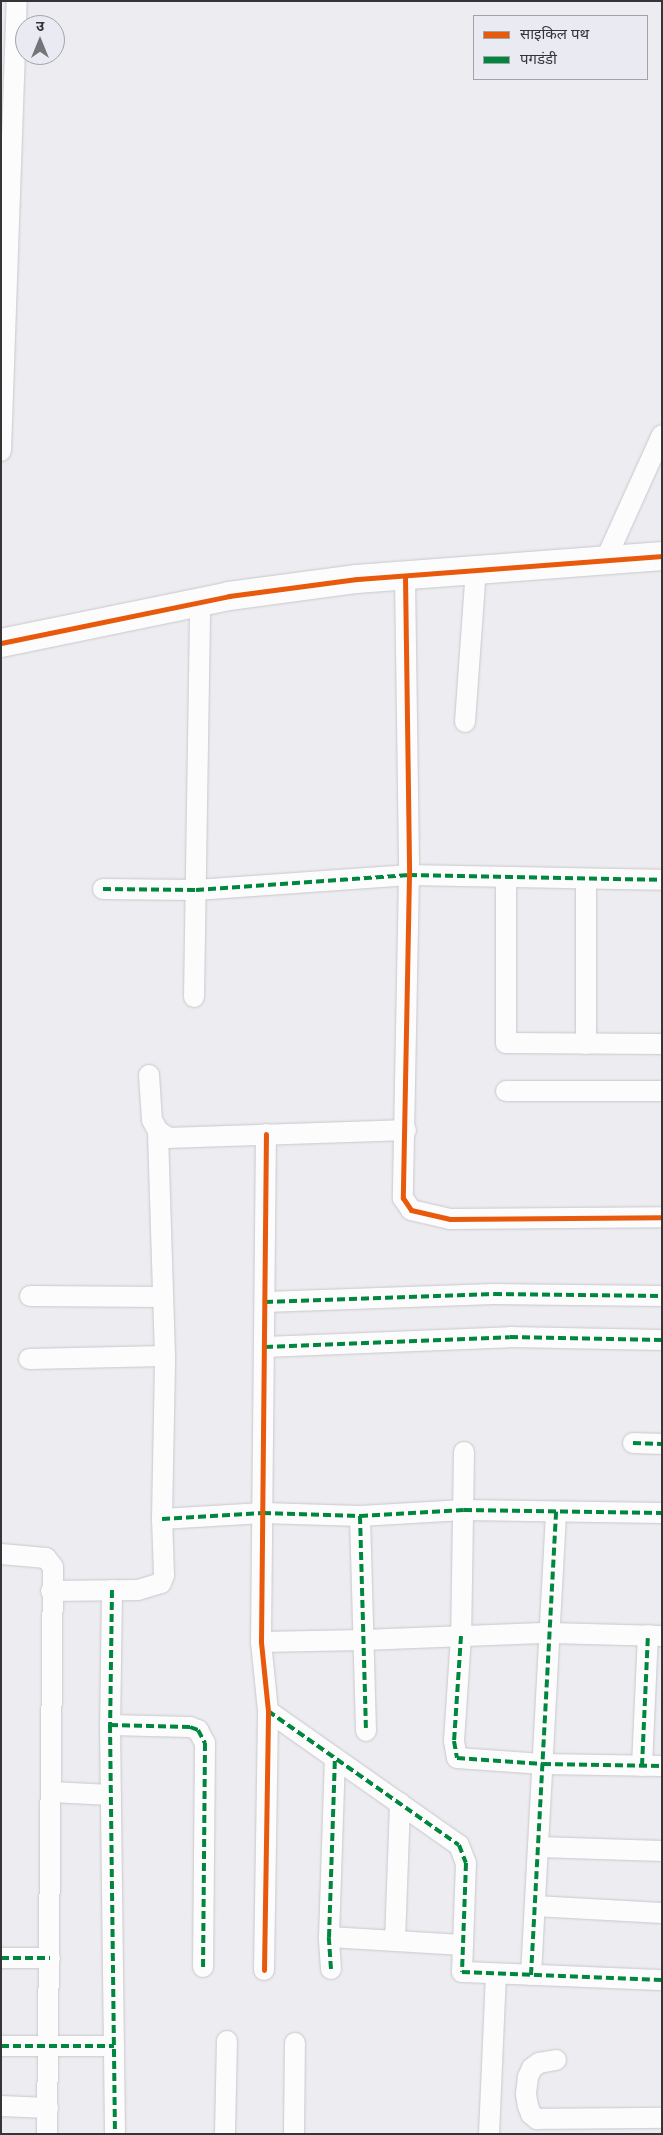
<!DOCTYPE html>
<html>
<head>
<meta charset="utf-8">
<style>
	body { margin:0 }
	#map { position:relative; width:663px; height:2135px; overflow:hidden; background:#ececf1; font-family:Mulish,"Noto Sans Devanagari",sans-serif }
	div>[style] { position:absolute }
	.roads { filter:drop-shadow(0 0 1px #c8c8cc) drop-shadow(0 0 1px #c8c8cc) }
	.street>* { height:20px; margin:-10px; padding:0 10px; transform-origin:10px; border-radius:10px; background:#fcfcfd }
	.secondary>* { height:28px; margin:-14px; padding:0 14px; transform-origin:14px; border-radius:14px; background:#fcfcfd }
	.quiet>* { height:4px; margin-top:-2px; transform-origin:0; background:repeating-linear-gradient(90deg,#00873e 0 8px,transparent 0 12px) }
	.cycleway>* { height:5px; margin:-2.5px; padding:0 2.5px; transform-origin:2.5px; border-radius:2.5px; background:#e8590c }
	span { translate:-50% -50%; white-space:nowrap; text-align:center; line-height:1.15; -webkit-text-stroke:5px #eaeaf3; paint-order:stroke }
	.frame { position:absolute; inset:0; border:2px solid #353538; pointer-events:none }
	.legend { position:absolute; left:473px; top:15px; width:175px; height:65px; box-sizing:border-box; background:#eaeaf3; border:1px solid #a2a2a8; margin:0; padding:6px 9px; list-style:none; font-size:15px; color:#353538 }
	.legend li { display:flex; align-items:center; gap:10px; height:25px }
	.legend b { width:25px; border:1px solid #a2a2a8 }
	.north { position:absolute; left:15px; top:15px; width:50px; height:50px; box-sizing:border-box; background:#eaeaf3; border:1px solid #a2a2a8; border-radius:50%; rotate:0deg; font-size:14px; font-weight:700; line-height:20px; text-align:center; color:#353538 }
	.north::after { content:''; display:block; margin:auto; width:18px; height:22px; background:#757579; clip-path:polygon(50% 0,100% 100%,50% 72%,0 100%) }
</style>
</head>
<body>
<div id="map">
	<div class="roads">
		<div class="street">
			<div style="left:1px;top:451px;width:450px;rotate:-88deg"></div>
			<div style="left:605px;top:561px;width:138px;rotate:-65.7deg"></div>
			<div style="left:405px;top:576px;width:299px;rotate:89.2deg"></div>
			<div style="left:409px;top:875px;width:323px;rotate:91.1deg"></div>
			<div style="left:403px;top:1198px;width:14px;rotate:56deg"></div>
			<div style="left:411px;top:1210px;width:40px;rotate:13deg"></div>
			<div style="left:450px;top:1219px;width:212px;rotate:-0.5deg"></div>
			<div style="left:465px;top:722px;width:152px;rotate:-85.9deg"></div>
			<div style="left:506px;top:878px;width:165px;rotate:90deg"></div>
			<div style="left:506px;top:1043px;width:156px;rotate:0.4deg"></div>
			<div style="left:586px;top:880px;width:164px;rotate:90deg"></div>
			<div style="left:103px;top:889px;width:93px;rotate:0.6deg"></div>
			<div style="left:196px;top:890px;width:214px;rotate:-4deg"></div>
			<div style="left:409px;top:875px;width:253px;rotate:1.1deg"></div>
			<div style="left:194px;top:997px;width:395px;rotate:-89.1deg"></div>
			<div style="left:149px;top:1075px;width:45px;rotate:86.2deg"></div>
			<div style="left:152px;top:1120px;width:13px;rotate:61deg"></div>
			<div style="left:158px;top:1131px;width:13px;rotate:32deg"></div>
			<div style="left:169px;top:1138px;width:237px;rotate:-1.9deg"></div>
			<div style="left:506px;top:1091px;width:156px"></div>
			<div style="left:30px;top:1296px;width:133px;rotate:0.4deg"></div>
			<div style="left:265px;top:1302px;width:229px;rotate:-2deg"></div>
			<div style="left:494px;top:1294px;width:168px;rotate:0.7deg"></div>
			<div style="left:265px;top:1347px;width:245px;rotate:-2.3deg"></div>
			<div style="left:510px;top:1337px;width:152px;rotate:1.1deg"></div>
			<div style="left:29px;top:1359px;width:136px;rotate:-1.3deg"></div>
			<div style="left:633px;top:1443px;width:29px;rotate:2deg"></div>
			<div style="left:464px;top:1452px;width:184px;rotate:90.9deg"></div>
			<div style="left:461px;top:1636px;width:105px;rotate:93.8deg"></div>
			<div style="left:454px;top:1741px;width:17px;rotate:80deg"></div>
			<div style="left:457px;top:1758px;width:86px;rotate:4deg"></div>
			<div style="left:543px;top:1764px;width:119px;rotate:1deg"></div>
			<div style="left:360px;top:1516px;width:215px;rotate:88.4deg"></div>
			<div style="left:162px;top:1519px;width:101px;rotate:-3.4deg"></div>
			<div style="left:263px;top:1513px;width:97px;rotate:1.8deg"></div>
			<div style="left:360px;top:1516px;width:104px;rotate:-3.3deg"></div>
			<div style="left:464px;top:1510px;width:198px;rotate:0.9deg"></div>
			<div style="left:1px;top:1554px;width:45px;rotate:5.1deg"></div>
			<div style="left:46px;top:1558px;width:11px;rotate:52deg"></div>
			<div style="left:53px;top:1567px;width:567px;rotate:90.61deg"></div>
			<div style="left:112px;top:1590px;width:135px;rotate:90.8deg"></div>
			<div style="left:110px;top:1725px;width:409px;rotate:89.3deg"></div>
			<div style="left:51px;top:1591px;width:87px;rotate:-0.7deg"></div>
			<div style="left:138px;top:1590px;width:24px;rotate:-17deg"></div>
			<div style="left:161px;top:1583px;width:9px;rotate:-69deg"></div>
			<div style="left:164px;top:1575px;width:56px;rotate:-92deg"></div>
			<div style="left:162px;top:1519px;width:163px;rotate:-88.9deg"></div>
			<div style="left:165px;top:1356px;width:225px;rotate:-91.8deg"></div>
			<div style="left:261px;top:1642px;width:102px;rotate:-1.1deg"></div>
			<div style="left:363px;top:1640px;width:186px;rotate:-2.2deg"></div>
			<div style="left:549px;top:1633px;width:113px;rotate:1.5deg"></div>
			<div style="left:268px;top:1711px;width:233px;rotate:35.1deg"></div>
			<div style="left:459px;top:1845px;width:19px;rotate:69deg"></div>
			<div style="left:466px;top:1863px;width:109px;rotate:92.1deg"></div>
			<div style="left:462px;top:1972px;width:200px;rotate:2.3deg"></div>
			<div style="left:110px;top:1725px;width:80px;rotate:1.4deg"></div>
			<div style="left:190px;top:1727px;width:9px;rotate:21deg"></div>
			<div style="left:198px;top:1730px;width:15px;rotate:62deg"></div>
			<div style="left:205px;top:1743px;width:224px;rotate:90.5deg"></div>
			<div style="left:642px;top:1766px;width:131px;rotate:-87.4deg"></div>
			<div style="left:51px;top:1792px;width:60px;rotate:2.9deg"></div>
			<div style="left:538px;top:1847px;width:124px;rotate:1.8deg"></div>
			<div style="left:535px;top:1906px;width:127px;rotate:3.2deg"></div>
			<div style="left:329px;top:1937px;width:134px;rotate:3.4deg"></div>
			<div style="left:395px;top:1941px;width:138px;rotate:-87.9deg"></div>
			<div style="left:1px;top:1958px;width:49px"></div>
			<div style="left:331px;top:1969px;width:32px;rotate:-94deg"></div>
			<div style="left:329px;top:1937px;width:179px;rotate:-88.1deg"></div>
			<div style="left:264px;top:1970px;width:259px;rotate:-89.1deg"></div>
			<div style="left:268px;top:1711px;width:69px;rotate:-95.8deg"></div>
			<div style="left:261px;top:1642px;width:508px;rotate:-89.44deg"></div>
			<div style="left:531px;top:1975px;width:464px;rotate:-86.9deg"></div>
			<div style="left:1px;top:2046px;width:113px"></div>
			<div style="left:556px;top:2060px;width:17px;rotate:170deg"></div>
			<div style="left:539px;top:2063px;width:9px;rotate:144deg"></div>
			<div style="left:532px;top:2068px;width:10px;rotate:114deg"></div>
			<div style="left:528px;top:2077px;width:17px;rotate:97deg"></div>
			<div style="left:526px;top:2094px;width:12px;rotate:81deg"></div>
			<div style="left:528px;top:2106px;width:9px;rotate:69deg"></div>
			<div style="left:531px;top:2114px;width:8px;rotate:40deg"></div>
			<div style="left:537px;top:2119px;width:125px;rotate:-0.5deg"></div>
			<div style="left:1px;top:2106px;width:47px;rotate:2.4deg"></div>
			<div style="left:225px;top:2134px;width:93px;rotate:-88.8deg"></div>
			<div style="left:294px;top:2134px;width:91px;rotate:-89.4deg"></div>
			<div style="left:489px;top:2134px;width:160px;rotate:-87.5deg"></div>
		</div>
		<div class="secondary">
			<div style="left:1px;top:643px;width:233px;rotate:-11.6deg"></div>
			<div style="left:229px;top:596px;width:129px;rotate:-7.6deg"></div>
			<div style="left:357px;top:579px;width:306px;rotate:-4.3deg"></div>
		</div>
	</div>
	<div class="quiet">
		<div style="left:103px;top:889px;width:93px;rotate:0.6deg"></div>
		<div style="left:196px;top:890px;width:214px;rotate:-4deg"></div>
		<div style="left:409px;top:875px;width:253px;rotate:1.1deg"></div>
		<div style="left:265px;top:1302px;width:229px;rotate:-2deg"></div>
		<div style="left:494px;top:1294px;width:168px;rotate:0.7deg"></div>
		<div style="left:265px;top:1347px;width:245px;rotate:-2.3deg"></div>
		<div style="left:510px;top:1337px;width:152px;rotate:1.1deg"></div>
		<div style="left:633px;top:1443px;width:29px;rotate:2deg"></div>
		<div style="left:360px;top:1516px;width:215px;rotate:88.4deg"></div>
		<div style="left:162px;top:1519px;width:101px;rotate:-3.4deg"></div>
		<div style="left:263px;top:1513px;width:97px;rotate:1.8deg"></div>
		<div style="left:360px;top:1516px;width:104px;rotate:-3.3deg"></div>
		<div style="left:464px;top:1510px;width:198px;rotate:0.9deg"></div>
		<div style="left:112px;top:1590px;width:135px;rotate:90.8deg"></div>
		<div style="left:110px;top:1725px;width:409px;rotate:89.3deg"></div>
		<div style="left:461px;top:1636px;width:105px;rotate:93.8deg"></div>
		<div style="left:454px;top:1741px;width:17px;rotate:80deg"></div>
		<div style="left:457px;top:1758px;width:86px;rotate:4deg"></div>
		<div style="left:543px;top:1764px;width:119px;rotate:1deg"></div>
		<div style="left:268px;top:1711px;width:233px;rotate:35.1deg"></div>
		<div style="left:459px;top:1845px;width:19px;rotate:69deg"></div>
		<div style="left:466px;top:1863px;width:109px;rotate:92.1deg"></div>
		<div style="left:462px;top:1972px;width:200px;rotate:2.3deg"></div>
		<div style="left:110px;top:1725px;width:80px;rotate:1.4deg"></div>
		<div style="left:190px;top:1727px;width:9px;rotate:21deg"></div>
		<div style="left:198px;top:1730px;width:15px;rotate:62deg"></div>
		<div style="left:205px;top:1743px;width:224px;rotate:90.5deg"></div>
		<div style="left:642px;top:1766px;width:131px;rotate:-87.4deg"></div>
		<div style="left:1px;top:1958px;width:49px"></div>
		<div style="left:331px;top:1969px;width:32px;rotate:-94deg"></div>
		<div style="left:329px;top:1937px;width:179px;rotate:-88.1deg"></div>
		<div style="left:531px;top:1975px;width:464px;rotate:-86.9deg"></div>
		<div style="left:1px;top:2046px;width:113px"></div>
	</div>
	<div class="cycleway">
		<div style="left:405px;top:576px;width:299px;rotate:89.2deg"></div>
		<div style="left:409px;top:875px;width:323px;rotate:91.1deg"></div>
		<div style="left:403px;top:1198px;width:14px;rotate:56deg"></div>
		<div style="left:411px;top:1210px;width:40px;rotate:13deg"></div>
		<div style="left:450px;top:1219px;width:212px;rotate:-0.5deg"></div>
		<div style="left:1px;top:643px;width:233px;rotate:-11.6deg"></div>
		<div style="left:229px;top:596px;width:129px;rotate:-7.6deg"></div>
		<div style="left:357px;top:579px;width:306px;rotate:-4.3deg"></div>
		<div style="left:264px;top:1970px;width:259px;rotate:-89.1deg"></div>
		<div style="left:268px;top:1711px;width:69px;rotate:-95.8deg"></div>
		<div style="left:261px;top:1642px;width:508px;rotate:-89.44deg"></div>
	</div>
	<div class="frame"></div>
	<ul class="legend">
	<li><b style="height:6px;background:#e8590c"></b>साइकिल पथ</li>
	<li><b style="height:6px;background:#00873e"></b>पगडंडी</li>
	</ul>
	<div class="north">उ</div>
</div>
</body>
</html>
